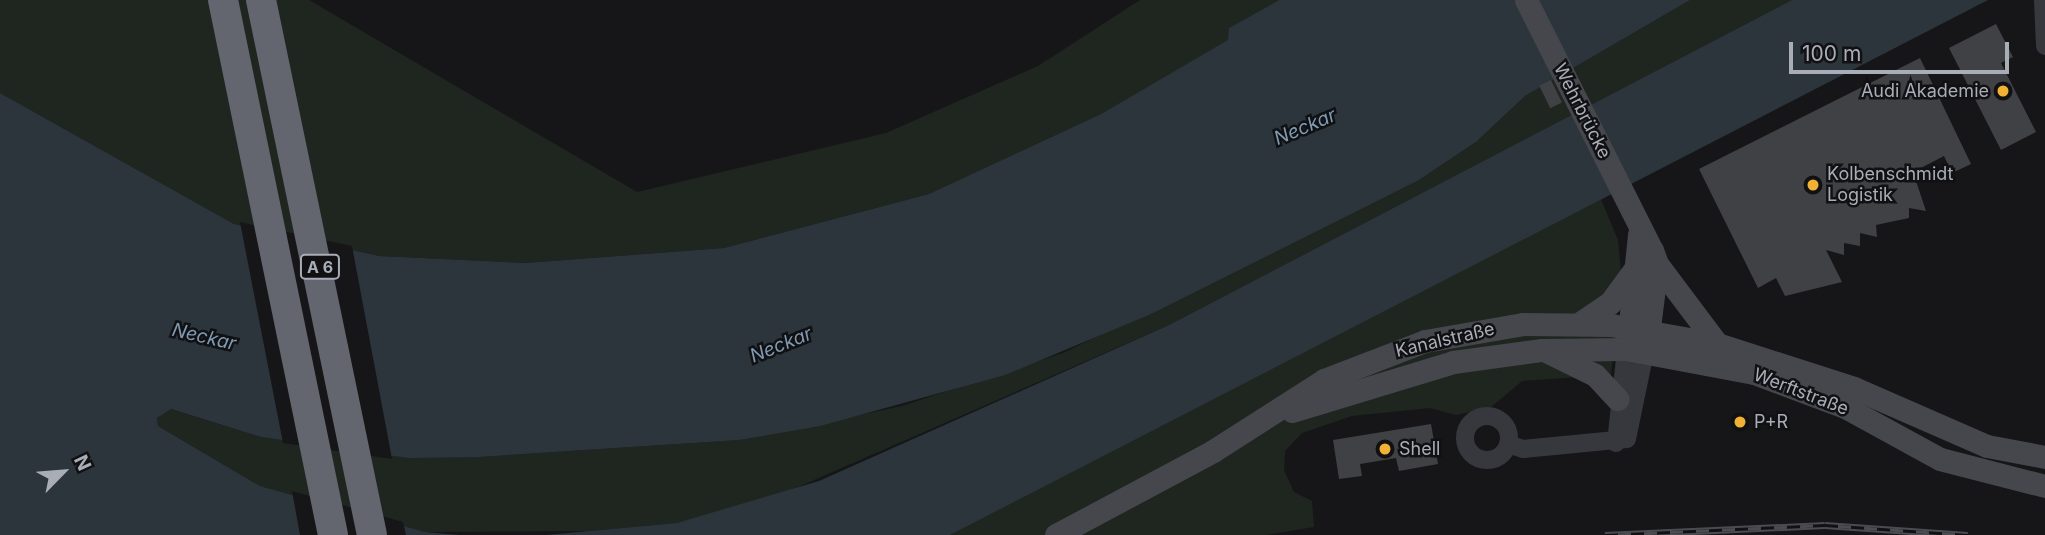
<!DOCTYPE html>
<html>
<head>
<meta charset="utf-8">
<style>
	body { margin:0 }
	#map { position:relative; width:2045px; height:535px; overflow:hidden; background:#161618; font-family:Inter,sans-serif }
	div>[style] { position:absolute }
	.green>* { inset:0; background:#1e261f }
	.water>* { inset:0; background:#2c353c }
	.pier>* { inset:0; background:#161618 }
	.building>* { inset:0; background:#404145; transform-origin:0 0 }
	.street>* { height:18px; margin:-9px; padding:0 9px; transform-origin:9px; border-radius:9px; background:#37383d }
	.street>.ring { margin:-9px; padding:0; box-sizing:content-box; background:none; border:18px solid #37383d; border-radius:50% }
	.secondary>* { height:23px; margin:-11.5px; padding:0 11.5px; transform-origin:11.5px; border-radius:11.5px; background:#45474d }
	.highway>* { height:30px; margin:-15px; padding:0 15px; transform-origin:15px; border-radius:15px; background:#63666e }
	.rail>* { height:7px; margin-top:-3.5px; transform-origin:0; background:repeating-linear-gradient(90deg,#111113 0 13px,#4a4c52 0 26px); box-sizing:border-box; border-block:2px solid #4a4c52 }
	.dots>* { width:19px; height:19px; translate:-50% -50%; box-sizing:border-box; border:4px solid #111113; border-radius:50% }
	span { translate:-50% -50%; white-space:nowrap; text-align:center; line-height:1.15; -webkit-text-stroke:5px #111113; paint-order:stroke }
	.shield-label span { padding:2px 5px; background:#111113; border:2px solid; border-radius:5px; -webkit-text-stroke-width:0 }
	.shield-label { font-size:16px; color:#a8adb8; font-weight:700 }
	.poi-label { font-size:18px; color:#a8adb8 }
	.right { translate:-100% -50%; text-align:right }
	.left { translate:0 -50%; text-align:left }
	.street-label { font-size:18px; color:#a8adb8 }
	.water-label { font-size:19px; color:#7f9bb3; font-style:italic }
	.north { position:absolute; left:28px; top:437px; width:70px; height:70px; -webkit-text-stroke:5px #111113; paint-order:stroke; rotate:65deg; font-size:19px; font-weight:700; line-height:28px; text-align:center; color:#a8adb8 }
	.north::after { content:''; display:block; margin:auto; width:24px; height:32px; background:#a8adb8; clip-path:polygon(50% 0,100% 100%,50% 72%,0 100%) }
	.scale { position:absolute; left:1789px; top:42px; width:220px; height:32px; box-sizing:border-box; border:4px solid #a8adb8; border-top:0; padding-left:9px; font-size:21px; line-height:24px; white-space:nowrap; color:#a8adb8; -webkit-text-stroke:5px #111113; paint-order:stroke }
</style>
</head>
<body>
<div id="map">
	<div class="green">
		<div style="clip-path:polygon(0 0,309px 0,637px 192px,886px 133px,1038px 66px,1140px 0,1279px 0,1229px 28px,1229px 40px,1101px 114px,929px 194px,724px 248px,526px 263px,379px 256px,234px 224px,0 93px)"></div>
		<div style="clip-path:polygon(1690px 0,1792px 0,1169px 325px,766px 501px,677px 523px,591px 531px,425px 532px,260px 486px,158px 426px,157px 418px,170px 409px,261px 437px,409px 457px,479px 457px,739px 440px,902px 406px,1063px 353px,1419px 180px,1476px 142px,1525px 96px)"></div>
		<div style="clip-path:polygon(1600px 197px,1618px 240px,1621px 272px,1611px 375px,1522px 381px,1490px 408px,1456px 415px,1430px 408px,1352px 416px,1302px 433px,1285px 451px,1284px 470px,1294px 492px,1312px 501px,1314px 527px,1266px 535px,950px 535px)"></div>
	</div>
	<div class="water">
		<div style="clip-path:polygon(1279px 0,1690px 0,1525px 96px,1476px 142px,1419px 180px,1151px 314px,1005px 375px,820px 426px,739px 440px,479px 457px,409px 458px,261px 437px,171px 409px,157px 418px,158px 426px,260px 486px,425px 532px,459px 535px,0 535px,0 93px,234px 224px,379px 256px,526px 263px,724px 248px,929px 194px,1101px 114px,1228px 40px,1229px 28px)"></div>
		<div style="clip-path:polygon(1792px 0,1988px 0,950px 535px,546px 535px,677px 523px,819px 481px,1169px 325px)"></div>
	</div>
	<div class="pier">
		<div style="clip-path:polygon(240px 222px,352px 246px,392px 459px,283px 443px)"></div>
		<div style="clip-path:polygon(292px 491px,403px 522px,406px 535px,300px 535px)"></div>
	</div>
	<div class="building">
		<div style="clip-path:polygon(1996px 24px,2013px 57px,2001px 63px,2036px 132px,2001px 150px,1949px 48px)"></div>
		<div style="clip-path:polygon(1920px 58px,1971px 164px,1952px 173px,1944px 156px,1913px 172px,1926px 211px,1909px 208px,1909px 218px,1876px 225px,1877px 237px,1860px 233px,1860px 246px,1844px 243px,1844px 255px,1826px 250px,1842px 282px,1785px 296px,1776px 278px,1758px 288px,1699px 169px)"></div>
		<div style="left:1551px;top:80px;width:25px;height:13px;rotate:64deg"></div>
		<div style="clip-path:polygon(1431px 424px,1438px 464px,1399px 471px,1396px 458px,1360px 464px,1362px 476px,1339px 479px,1333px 440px)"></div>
	</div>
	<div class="street">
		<div style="left:2043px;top:0;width:46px;rotate:87.5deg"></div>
		<div class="ring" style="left:1465px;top:416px;width:26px;height:26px"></div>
		<div style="left:1616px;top:443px;width:95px;rotate:-83.9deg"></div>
		<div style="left:1508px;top:444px;width:16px;rotate:18deg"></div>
		<div style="left:1523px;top:449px;width:104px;rotate:-5.5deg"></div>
		<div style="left:1627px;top:439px;width:89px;rotate:-78.3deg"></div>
	</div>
	<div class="secondary">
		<div style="left:1526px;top:0;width:280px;rotate:63.3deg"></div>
		<div style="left:1652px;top:250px;width:15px;rotate:70deg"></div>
		<div style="left:1657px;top:264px;width:80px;rotate:97.2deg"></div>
		<div style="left:1657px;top:264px;width:100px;rotate:53.1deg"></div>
		<div style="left:1580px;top:323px;width:36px;rotate:-34deg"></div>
		<div style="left:1610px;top:303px;width:46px;rotate:-53.9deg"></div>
		<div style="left:1628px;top:343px;width:109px;rotate:-84.2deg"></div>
		<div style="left:1548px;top:352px;width:52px;rotate:26.1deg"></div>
		<div style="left:1595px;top:375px;width:33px;rotate:47deg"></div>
		<div style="left:1292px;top:411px;width:168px;rotate:-16.9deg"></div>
		<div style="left:1453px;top:362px;width:90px;rotate:-7.7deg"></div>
		<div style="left:1542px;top:350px;width:84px;rotate:-0.7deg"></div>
		<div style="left:1626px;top:349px;width:130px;rotate:10.6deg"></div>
		<div style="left:1754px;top:373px;width:97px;rotate:20.5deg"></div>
		<div style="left:1845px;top:407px;width:108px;rotate:28.7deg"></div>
		<div style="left:1940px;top:459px;width:108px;rotate:14.4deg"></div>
		<div style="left:1056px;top:535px;width:178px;rotate:-28.1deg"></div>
		<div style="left:1213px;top:451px;width:132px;rotate:-32.6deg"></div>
		<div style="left:1324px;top:380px;width:108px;rotate:-21.1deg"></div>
		<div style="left:1425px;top:341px;width:99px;rotate:-9.8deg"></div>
		<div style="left:1523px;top:324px;width:88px;rotate:0.7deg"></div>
		<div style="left:1611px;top:325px;width:108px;rotate:10.2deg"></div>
		<div style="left:1717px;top:344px;width:144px;rotate:17.8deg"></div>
		<div style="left:1854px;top:388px;width:145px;rotate:23.6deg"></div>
		<div style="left:1987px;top:446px;width:59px;rotate:10.7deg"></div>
	</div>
	<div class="highway">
		<div style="left:223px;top:0;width:546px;rotate:78.38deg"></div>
		<div style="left:261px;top:0;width:546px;rotate:78.28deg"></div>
	</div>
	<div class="rail">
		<div style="left:1605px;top:535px;width:220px;rotate:-2.6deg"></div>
		<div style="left:1825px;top:525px;width:143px;rotate:4deg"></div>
	</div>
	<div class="dots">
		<div style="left:2003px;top:91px;background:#f2b134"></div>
		<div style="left:1813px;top:185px;background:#f2b134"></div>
		<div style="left:1740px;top:422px;background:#f2b134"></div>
		<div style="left:1385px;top:449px;background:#f2b134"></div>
	</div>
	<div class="shield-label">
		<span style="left:320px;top:267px">A 6</span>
	</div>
	<div class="poi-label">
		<span class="right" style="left:1989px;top:91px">Audi Akademie</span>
		<span class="left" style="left:1827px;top:185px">Kolbenschmidt<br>Logistik</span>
		<span class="left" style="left:1754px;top:422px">P+R</span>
		<span class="left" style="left:1399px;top:449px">Shell</span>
	</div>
	<div class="street-label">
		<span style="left:1582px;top:111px;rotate:63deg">Wehrbrücke</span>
		<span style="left:1445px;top:340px;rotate:-13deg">Kanalstraße</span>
		<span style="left:1801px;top:392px;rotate:21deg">Werftstraße</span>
	</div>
	<div class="water-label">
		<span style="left:1305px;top:127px;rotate:-23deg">Neckar</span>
		<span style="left:204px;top:337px;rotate:13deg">Neckar</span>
		<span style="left:781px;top:345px;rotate:-22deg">Neckar</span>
	</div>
	<div class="north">N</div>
	<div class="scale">100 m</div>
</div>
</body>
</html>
